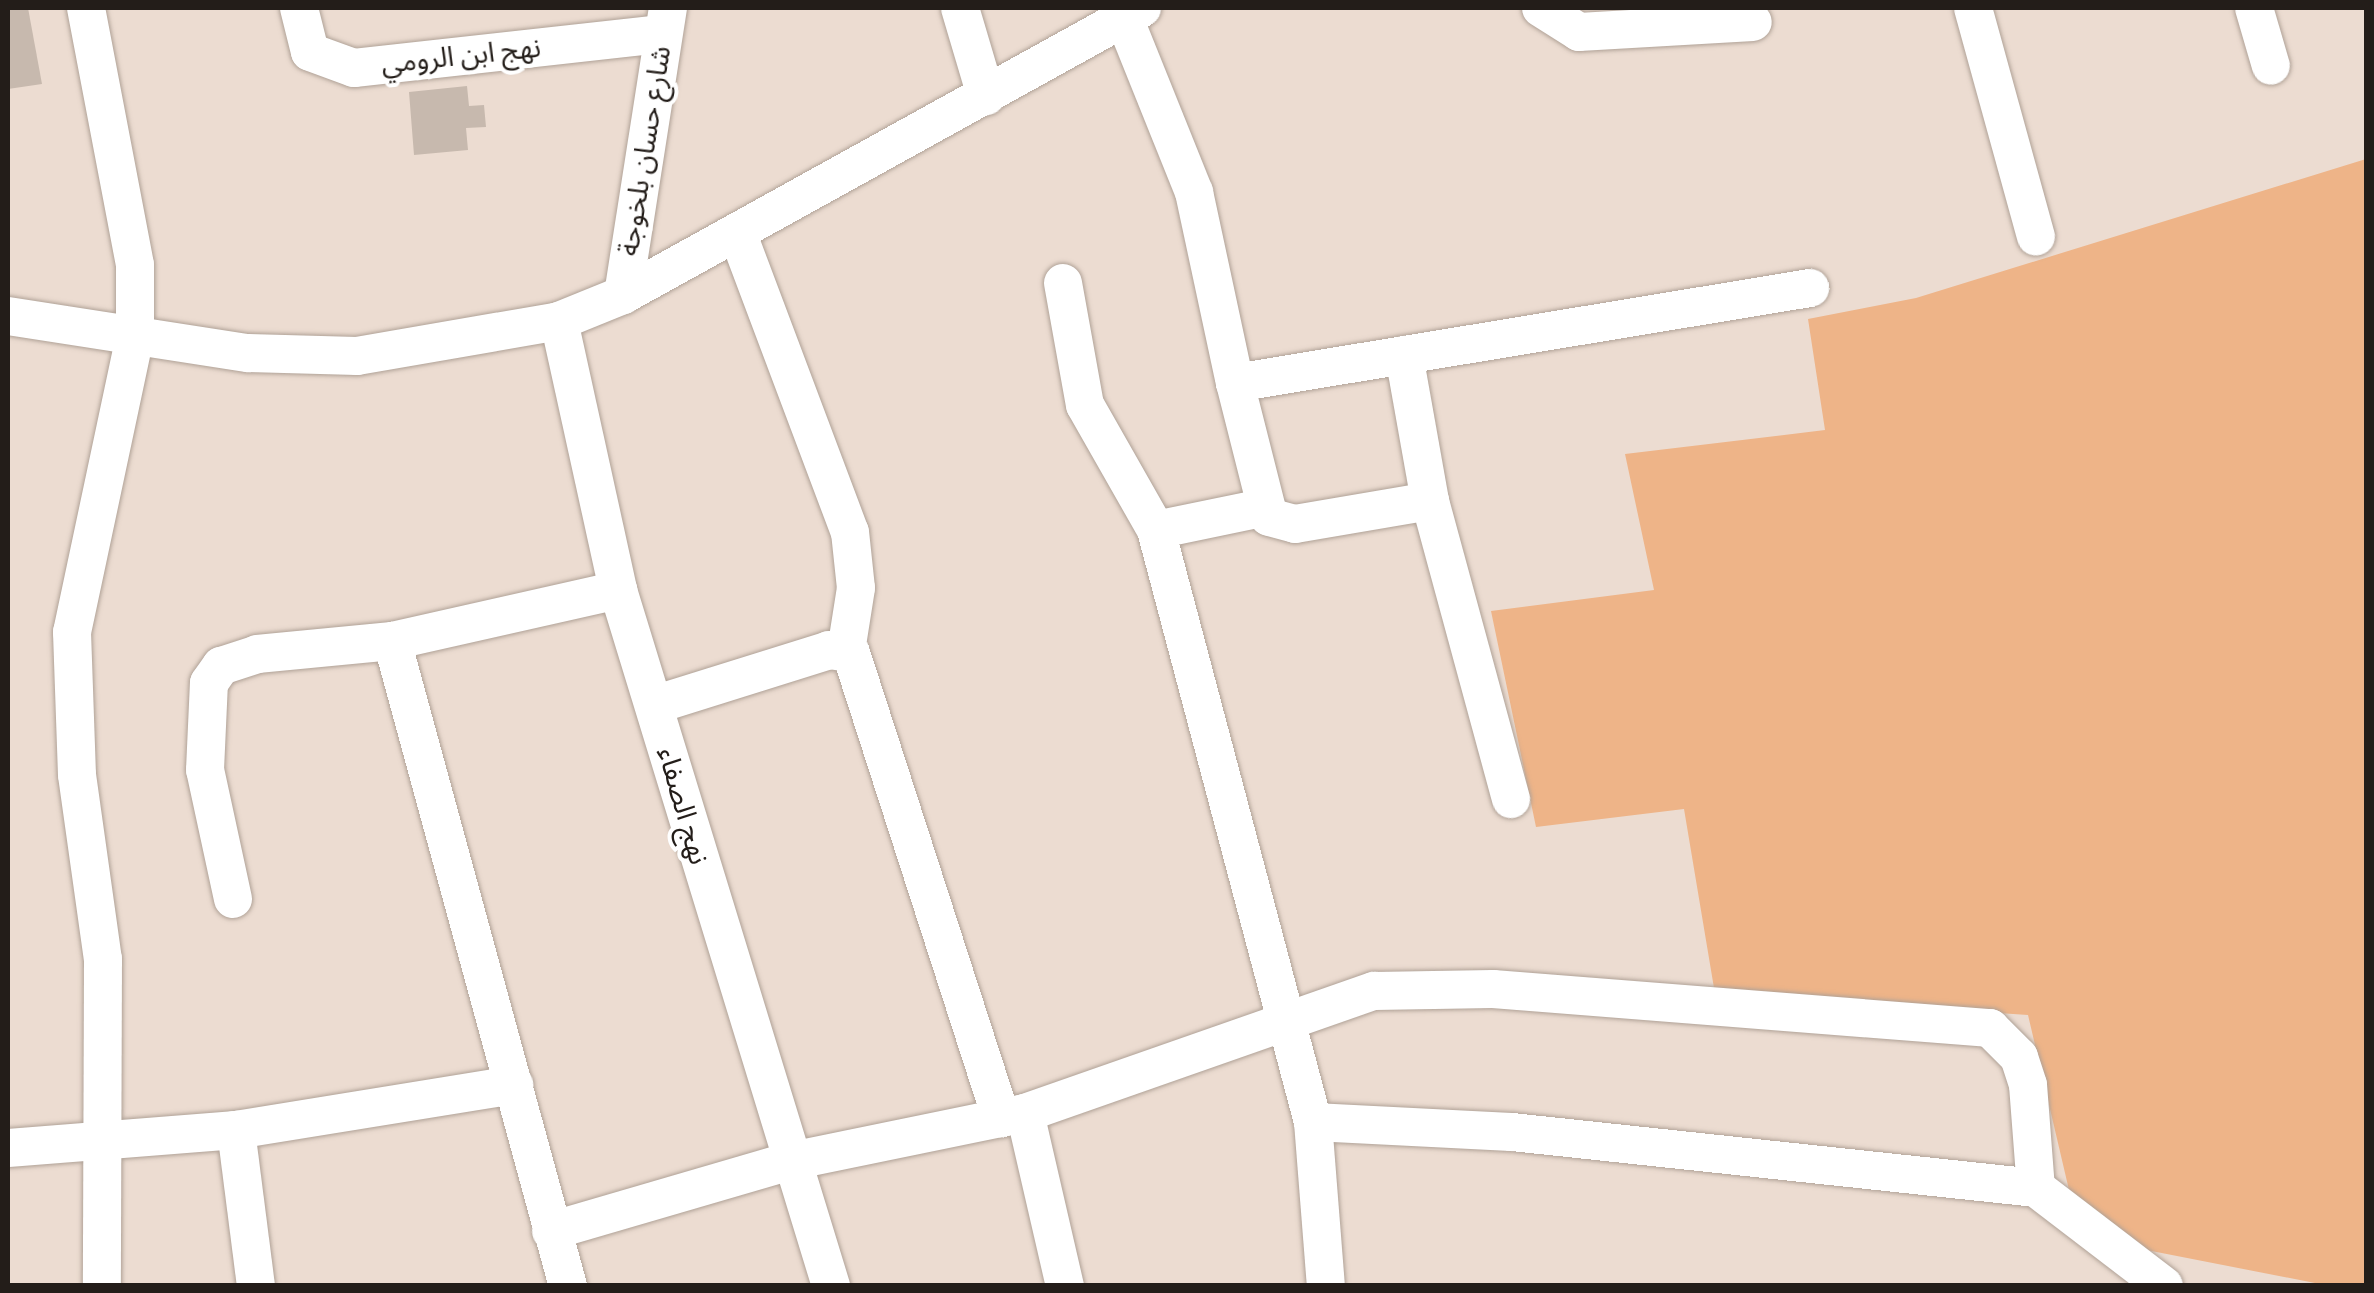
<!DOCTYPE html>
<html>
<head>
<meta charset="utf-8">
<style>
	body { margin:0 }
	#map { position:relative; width:2374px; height:1293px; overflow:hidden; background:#ecdcd1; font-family:"Roboto Condensed","Noto Sans Arabic",sans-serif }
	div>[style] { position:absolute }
	.green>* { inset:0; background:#eeb488 }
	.building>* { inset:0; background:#c7b9ae }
	.roads { filter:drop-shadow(0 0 2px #b0a297) drop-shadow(0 0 2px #b0a297) }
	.minor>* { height:38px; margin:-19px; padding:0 19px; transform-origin:19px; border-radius:19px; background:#fff }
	span { translate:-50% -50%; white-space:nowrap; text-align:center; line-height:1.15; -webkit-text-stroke:8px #fff; paint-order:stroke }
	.street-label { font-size:28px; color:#231d19 }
	.frame { position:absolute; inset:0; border:10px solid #231d19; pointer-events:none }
</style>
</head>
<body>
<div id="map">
	<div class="green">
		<div style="clip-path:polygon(2366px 159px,2366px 1285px,2325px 1285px,2080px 1237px,2028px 1015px,1715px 994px,1684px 809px,1536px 827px,1491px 611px,1654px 590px,1625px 454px,1825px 430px,1808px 319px,1916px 298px)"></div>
	</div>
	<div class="building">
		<div style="clip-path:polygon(8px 8px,28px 8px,42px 84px,8px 89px)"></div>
		<div style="clip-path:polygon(467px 86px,469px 106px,484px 105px,486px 127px,466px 128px,468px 150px,414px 155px,409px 92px)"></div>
	</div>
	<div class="roads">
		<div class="minor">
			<div style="left:86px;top:8px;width:262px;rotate:79.2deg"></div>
			<div style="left:135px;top:265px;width:71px;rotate:90deg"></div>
			<div style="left:135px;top:336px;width:303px;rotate:102deg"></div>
			<div style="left:72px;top:632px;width:143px;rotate:88deg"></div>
			<div style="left:77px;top:775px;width:186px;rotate:82deg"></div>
			<div style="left:103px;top:959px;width:327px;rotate:90.2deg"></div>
			<div style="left:299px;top:8px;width:45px;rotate:76deg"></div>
			<div style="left:310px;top:52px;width:47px;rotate:20deg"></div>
			<div style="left:354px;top:68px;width:310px;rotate:-6.3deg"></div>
			<div style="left:960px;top:8px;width:92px;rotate:73.5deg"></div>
			<div style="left:1541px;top:8px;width:45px;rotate:32.3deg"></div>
			<div style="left:1579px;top:32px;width:174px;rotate:-3.3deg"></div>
			<div style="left:1973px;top:8px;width:237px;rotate:74.6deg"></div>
			<div style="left:2254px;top:8px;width:60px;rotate:73.7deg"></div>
			<div style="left:1124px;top:18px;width:188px;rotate:68.1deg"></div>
			<div style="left:1194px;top:192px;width:195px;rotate:77.9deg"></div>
			<div style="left:1235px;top:383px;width:583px;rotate:-9.38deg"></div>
			<div style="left:737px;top:232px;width:321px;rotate:69.4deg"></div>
			<div style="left:850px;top:532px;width:56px;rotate:83.9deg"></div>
			<div style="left:856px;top:588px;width:64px;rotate:99deg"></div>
			<div style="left:1063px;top:283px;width:124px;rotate:79.8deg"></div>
			<div style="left:1085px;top:405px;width:144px;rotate:60.4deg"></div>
			<div style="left:623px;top:295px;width:291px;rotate:-81.1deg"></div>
			<div style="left:8px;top:316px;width:243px;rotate:8.8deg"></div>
			<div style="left:248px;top:353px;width:109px;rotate:1.6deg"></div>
			<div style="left:357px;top:356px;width:205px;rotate:-9.8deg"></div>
			<div style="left:559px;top:321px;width:69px;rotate:-22.1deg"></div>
			<div style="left:623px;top:295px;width:593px;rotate:-28.94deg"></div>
			<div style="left:559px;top:321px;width:275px;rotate:77.6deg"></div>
			<div style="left:618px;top:590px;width:728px;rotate:72.98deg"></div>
			<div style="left:1404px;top:355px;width:148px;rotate:79.9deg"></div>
			<div style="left:1430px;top:501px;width:309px;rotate:74.8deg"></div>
			<div style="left:1235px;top:383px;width:138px;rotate:75.8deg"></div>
			<div style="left:1269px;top:517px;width:27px;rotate:15deg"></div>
			<div style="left:1295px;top:524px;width:137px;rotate:-9.7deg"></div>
			<div style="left:1262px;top:508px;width:108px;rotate:168.3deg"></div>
			<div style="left:1156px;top:530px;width:612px;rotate:75.15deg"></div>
			<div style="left:1313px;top:1122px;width:165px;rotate:85.5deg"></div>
			<div style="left:392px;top:641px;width:669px;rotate:74.74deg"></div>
			<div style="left:654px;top:705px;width:183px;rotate:-17.4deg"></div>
			<div style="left:829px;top:650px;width:22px;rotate:8deg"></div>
			<div style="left:851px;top:653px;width:489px;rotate:72.1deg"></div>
			<div style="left:233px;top:899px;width:132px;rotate:-102.2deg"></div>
			<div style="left:205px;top:770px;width:87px;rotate:-87.4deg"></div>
			<div style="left:209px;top:683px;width:21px;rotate:-55deg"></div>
			<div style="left:221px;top:666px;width:38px;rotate:-18deg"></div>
			<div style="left:257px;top:654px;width:136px;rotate:-5.5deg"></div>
			<div style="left:392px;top:641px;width:232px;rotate:-12.7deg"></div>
			<div style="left:1025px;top:1113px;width:178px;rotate:77deg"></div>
			<div style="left:1313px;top:1122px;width:199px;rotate:2.9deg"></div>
			<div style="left:1512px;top:1132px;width:527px;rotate:6.1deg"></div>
			<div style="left:236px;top:1130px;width:157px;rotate:82.7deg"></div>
			<div style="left:8px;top:1148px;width:229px;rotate:-4.5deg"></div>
			<div style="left:236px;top:1130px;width:282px;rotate:-9.2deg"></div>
			<div style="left:551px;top:1231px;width:250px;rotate:-16.3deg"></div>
			<div style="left:791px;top:1161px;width:239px;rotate:-11.6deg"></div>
			<div style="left:1025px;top:1113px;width:370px;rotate:-19.3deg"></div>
			<div style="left:1374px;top:991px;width:119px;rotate:-1deg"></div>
			<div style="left:1493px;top:989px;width:499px;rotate:4.5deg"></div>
			<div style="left:1990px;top:1028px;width:41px;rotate:45deg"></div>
			<div style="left:2019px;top:1057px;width:29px;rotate:72deg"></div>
			<div style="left:2028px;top:1085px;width:103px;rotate:85.6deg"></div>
			<div style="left:2036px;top:1188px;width:161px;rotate:37.4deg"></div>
		</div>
	</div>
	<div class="street-label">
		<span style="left:461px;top:56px;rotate:-6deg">نهج ابن الرومي</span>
		<span style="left:645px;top:151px;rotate:-81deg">شارع حسان بلخوجة</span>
		<span style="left:683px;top:806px;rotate:74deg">نهج الصفاء</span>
	</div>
	<div class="frame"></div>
</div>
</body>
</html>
